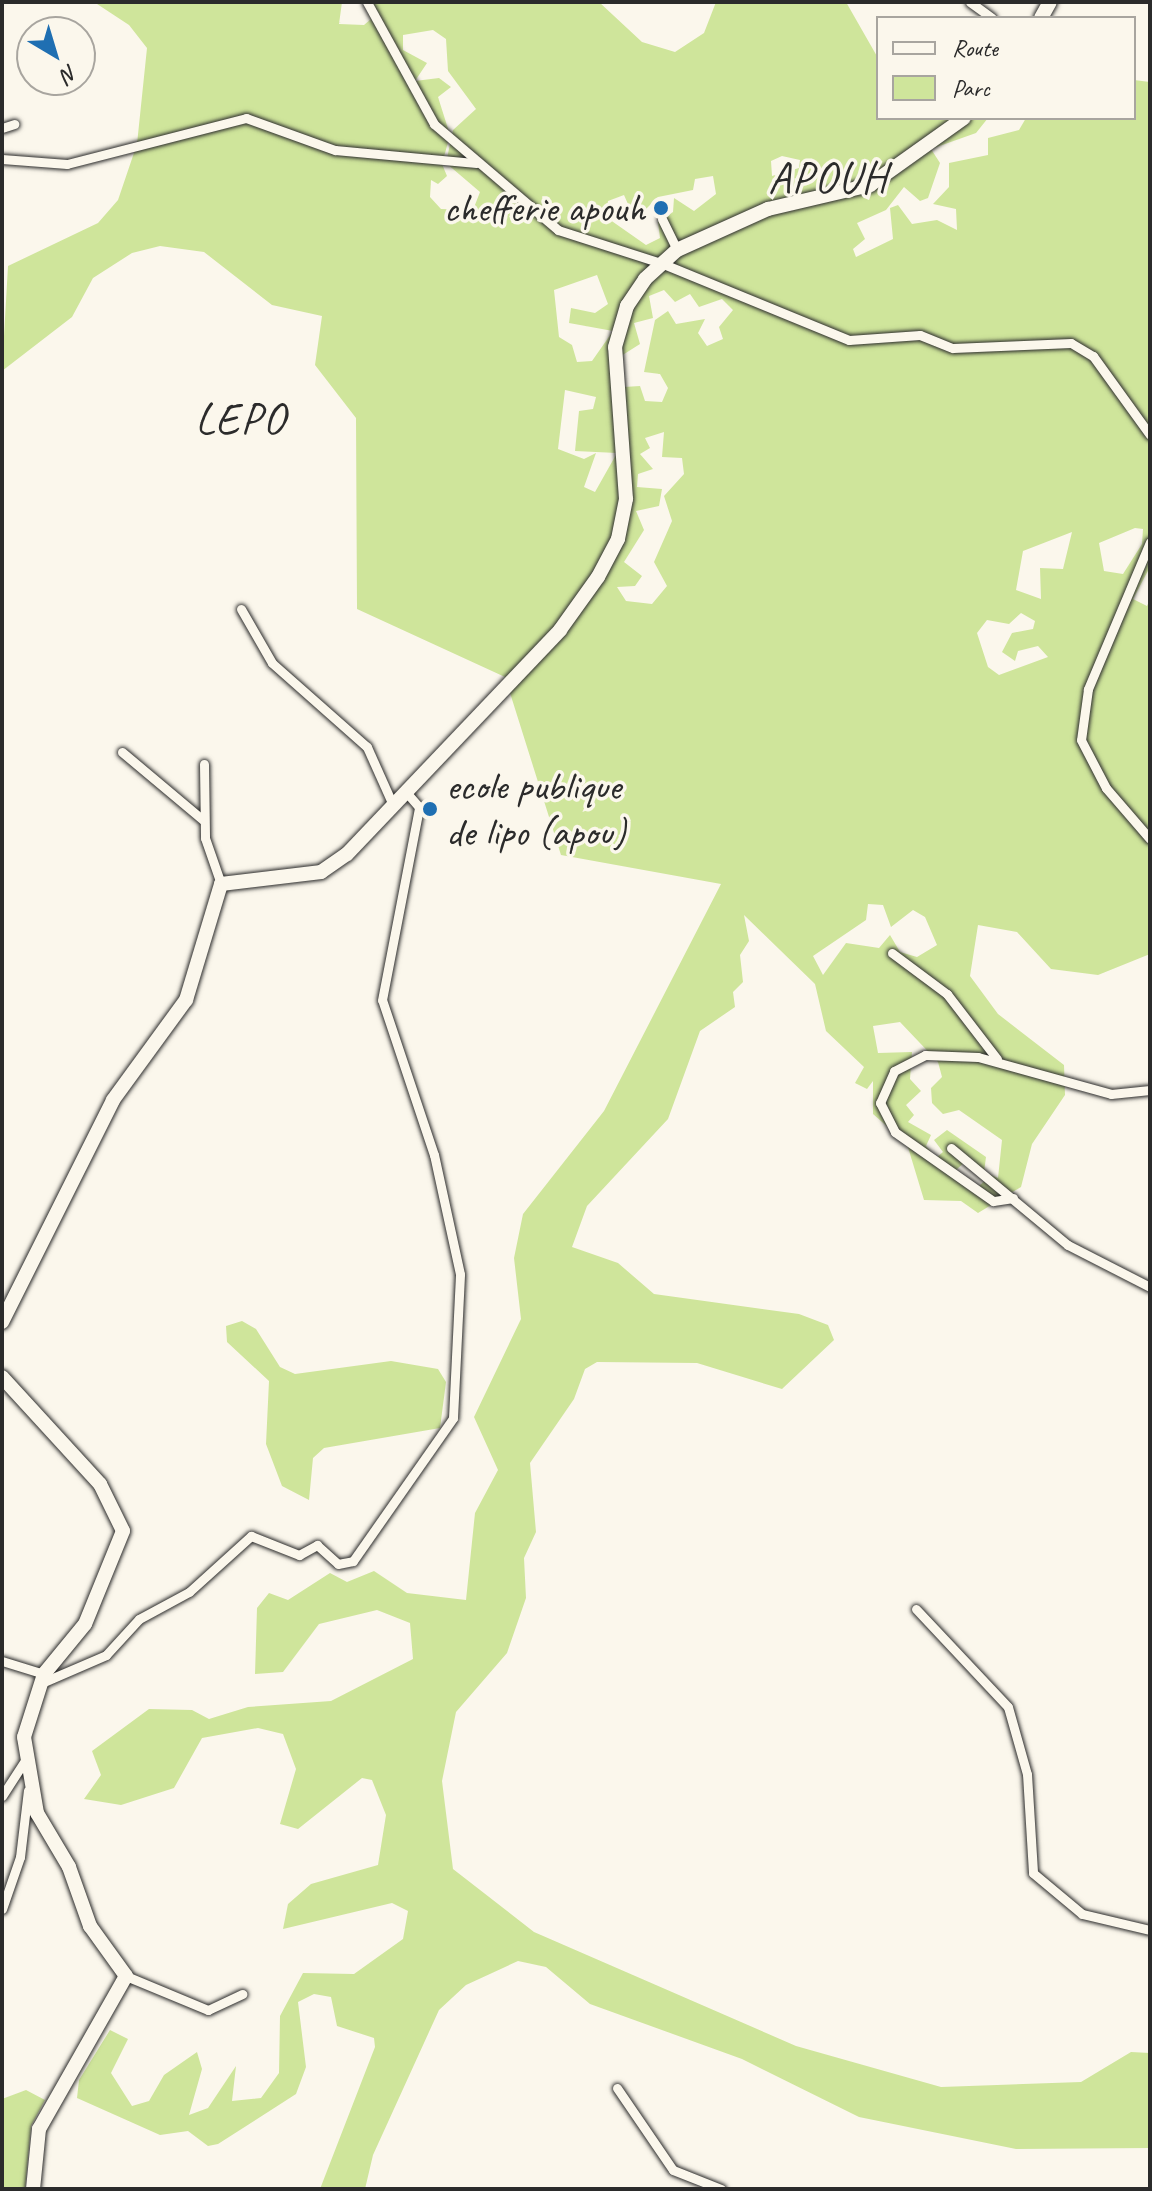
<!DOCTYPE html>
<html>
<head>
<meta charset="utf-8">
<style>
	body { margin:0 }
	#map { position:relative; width:1152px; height:2191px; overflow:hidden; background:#fbf7ec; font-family:Caveat,sans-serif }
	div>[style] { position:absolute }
	.green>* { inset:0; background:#cfe59b }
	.roads { filter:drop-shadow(0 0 2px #2b2b2b) drop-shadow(0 0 2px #2b2b2b) }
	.street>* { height:9px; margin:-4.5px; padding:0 4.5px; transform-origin:4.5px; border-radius:4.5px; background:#fbf7ec }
	.secondary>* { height:14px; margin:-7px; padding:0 7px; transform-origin:7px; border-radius:7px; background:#fbf7ec }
	.dots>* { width:22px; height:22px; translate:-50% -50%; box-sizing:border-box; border:4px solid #fbf7ec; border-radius:50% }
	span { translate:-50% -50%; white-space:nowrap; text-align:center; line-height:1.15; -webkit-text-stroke:7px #fbf7ec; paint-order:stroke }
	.poi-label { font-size:40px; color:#2b2b2b }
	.right { translate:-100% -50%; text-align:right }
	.left { translate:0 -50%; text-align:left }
	.quarter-label { font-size:44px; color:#2b2b2b; letter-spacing:2px }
	.frame { position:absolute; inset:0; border:4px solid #2b2b2b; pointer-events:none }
	.legend { position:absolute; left:876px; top:16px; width:260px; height:104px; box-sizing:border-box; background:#fbf7ec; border:2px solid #a8a59f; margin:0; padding:10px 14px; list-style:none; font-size:24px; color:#2b2b2b }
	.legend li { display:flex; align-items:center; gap:16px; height:40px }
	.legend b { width:40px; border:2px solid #a8a59f }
	.north { position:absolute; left:16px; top:16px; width:80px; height:80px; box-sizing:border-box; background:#fbf7ec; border:2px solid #a8a59f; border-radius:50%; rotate:142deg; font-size:22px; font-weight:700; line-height:32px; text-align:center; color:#2b2b2b }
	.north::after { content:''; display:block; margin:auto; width:28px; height:36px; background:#1f6fb2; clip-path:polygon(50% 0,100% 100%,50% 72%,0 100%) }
</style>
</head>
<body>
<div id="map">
	<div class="green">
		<div style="clip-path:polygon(evenodd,94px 2px,342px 2px,339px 24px,364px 25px,371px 19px,363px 2px,599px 2px,642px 42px,675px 52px,704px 33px,716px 2px,846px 2px,878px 58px,878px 118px,988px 118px,976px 133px,931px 149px,940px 163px,928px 198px,920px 201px,904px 187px,886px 210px,857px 223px,865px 239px,853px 249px,856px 257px,893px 239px,890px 208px,898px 205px,912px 224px,937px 220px,957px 230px,956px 209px,933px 204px,949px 187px,949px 163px,988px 155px,988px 138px,1019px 130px,1026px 118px,1134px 118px,1134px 80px,1150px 82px,1150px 567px,1133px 599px,1147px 606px,1150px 599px,1150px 954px,1098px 975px,1051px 969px,1017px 932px,978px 925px,970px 976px,998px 1014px,1064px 1065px,1065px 1095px,1032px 1144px,1021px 1187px,978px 1213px,961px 1201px,924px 1200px,907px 1144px,873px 1114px,873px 1081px,867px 1089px,855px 1083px,864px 1067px,826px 1031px,815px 984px,744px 915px,749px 941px,740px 955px,743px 982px,733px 992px,735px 1007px,700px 1031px,668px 1119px,587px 1206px,572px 1247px,618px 1263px,654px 1294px,799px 1314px,828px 1325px,834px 1340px,782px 1389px,697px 1363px,597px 1362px,585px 1369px,574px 1399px,530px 1463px,536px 1532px,524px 1558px,526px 1598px,507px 1653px,456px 1712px,442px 1781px,453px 1869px,534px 1932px,796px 2046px,941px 2087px,1081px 2082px,1131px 2052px,1150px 2053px,1150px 2148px,1016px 2149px,859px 2117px,742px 2059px,590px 2004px,546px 1967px,518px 1961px,466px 1985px,439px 2010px,373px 2155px,365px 2189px,320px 2189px,375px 2047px,374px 2038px,337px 2026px,331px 1997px,314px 1994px,298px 2002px,306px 2067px,296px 2094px,218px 2144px,208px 2146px,188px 2131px,160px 2135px,77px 2098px,79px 2080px,110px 2030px,128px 2039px,111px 2073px,132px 2106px,149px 2101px,164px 2075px,197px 2052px,202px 2069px,189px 2115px,208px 2108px,236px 2066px,232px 2101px,261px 2098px,279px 2073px,280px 2016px,303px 1973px,354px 1974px,403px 1939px,408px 1911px,392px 1903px,283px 1929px,288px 1904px,311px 1884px,378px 1865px,386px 1815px,372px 1780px,362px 1778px,298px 1829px,280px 1824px,296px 1769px,283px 1734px,258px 1728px,202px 1738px,174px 1788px,121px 1805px,84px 1799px,101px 1775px,92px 1751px,149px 1709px,192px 1710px,209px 1719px,248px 1707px,331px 1701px,413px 1659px,410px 1623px,377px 1610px,319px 1624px,283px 1672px,255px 1674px,257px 1608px,269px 1593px,288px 1600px,330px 1573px,347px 1582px,374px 1571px,407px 1593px,466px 1600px,475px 1513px,498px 1470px,474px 1417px,521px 1319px,514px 1258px,523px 1214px,604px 1111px,721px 884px,561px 855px,505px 677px,357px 609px,356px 418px,315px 365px,322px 316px,272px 305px,204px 252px,160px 246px,132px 253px,93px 278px,72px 317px,2px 371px,8px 266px,98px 223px,118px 200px,137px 144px,147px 48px,129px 25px,94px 2px,433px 30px,446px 39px,448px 71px,476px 109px,453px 130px,446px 163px,480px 192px,473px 210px,441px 209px,430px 197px,431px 180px,438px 184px,447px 176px,442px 164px,450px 135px,438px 97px,451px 87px,439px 78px,415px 81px,427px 63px,403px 50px,403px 35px,433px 30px,94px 2px,782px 156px,800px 160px,799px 168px,772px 176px,771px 161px,782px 156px,94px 2px,713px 176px,716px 194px,694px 211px,674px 198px,673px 212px,658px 222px,660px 238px,646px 245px,606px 217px,608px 201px,624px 195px,635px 220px,658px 197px,693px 190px,695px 179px,713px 176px,94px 2px,597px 275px,608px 304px,595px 313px,571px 308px,569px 323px,613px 331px,592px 361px,577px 362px,572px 345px,559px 337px,554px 290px,597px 275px,94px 2px,664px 290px,675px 302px,690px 294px,699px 307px,722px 299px,733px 310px,719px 327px,723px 339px,707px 346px,698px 333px,705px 319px,676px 324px,668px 311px,655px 320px,644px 372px,660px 374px,668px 388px,662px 402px,645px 401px,640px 386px,624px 387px,621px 356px,640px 344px,634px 323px,653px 318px,649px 296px,664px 290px,94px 2px,565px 390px,596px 397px,593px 409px,579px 411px,575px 451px,617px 453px,595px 492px,584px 487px,596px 453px,584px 459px,558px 449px,565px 390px,94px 2px,664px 432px,662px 457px,682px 458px,684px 474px,664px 496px,672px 521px,654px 562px,667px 586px,652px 604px,626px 601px,617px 587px,635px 586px,642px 576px,624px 562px,644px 530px,636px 511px,659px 506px,662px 489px,637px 487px,638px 474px,653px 469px,640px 454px,650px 448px,645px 438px,664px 432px,94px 2px,1135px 528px,1143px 529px,1142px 544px,1123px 574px,1104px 571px,1099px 543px,1135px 528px,94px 2px,1072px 532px,1063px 569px,1040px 568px,1041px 599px,1016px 590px,1023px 551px,1072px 532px,94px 2px,1021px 613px,1035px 621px,1033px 629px,1012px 633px,1002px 652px,1015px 661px,1018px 651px,1038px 646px,1048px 657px,999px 675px,988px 667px,977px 633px,987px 620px,1009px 624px,1021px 613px,94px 2px,868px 904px,883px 905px,891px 927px,913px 910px,925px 917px,937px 945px,917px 957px,900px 952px,890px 935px,879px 948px,846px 943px,823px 975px,813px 956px,866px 920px,868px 904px,94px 2px,900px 1022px,938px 1062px,942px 1077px,931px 1088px,932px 1103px,943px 1114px,959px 1110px,1002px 1140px,998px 1178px,991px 1175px,978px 1187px,956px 1170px,967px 1160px,984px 1172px,986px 1157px,947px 1130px,934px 1140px,943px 1152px,936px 1158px,926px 1146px,931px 1135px,908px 1122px,914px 1115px,906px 1105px,921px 1091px,910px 1079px,912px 1052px,878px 1053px,873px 1026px,900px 1022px)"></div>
		<div style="clip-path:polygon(242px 1321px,256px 1329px,280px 1367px,295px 1374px,391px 1361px,438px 1369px,446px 1382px,440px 1428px,324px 1448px,313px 1458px,309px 1500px,282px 1486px,266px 1444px,269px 1381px,227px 1342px,226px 1326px)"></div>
		<div style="clip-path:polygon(26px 2090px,45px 2100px,31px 2126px,25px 2189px,2px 2189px,2px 2099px)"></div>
	</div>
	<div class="roads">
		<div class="street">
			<div style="left:367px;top:2px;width:139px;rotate:61.2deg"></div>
			<div style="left:434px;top:124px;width:163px;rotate:40.5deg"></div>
			<div style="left:558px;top:230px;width:108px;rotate:17.8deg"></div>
			<div style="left:661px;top:263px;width:203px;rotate:22.3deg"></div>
			<div style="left:849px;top:340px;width:71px;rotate:-4deg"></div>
			<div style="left:920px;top:335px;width:35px;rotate:22deg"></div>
			<div style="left:953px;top:348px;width:118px;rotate:-2.4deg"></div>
			<div style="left:1071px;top:343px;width:26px;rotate:31deg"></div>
			<div style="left:1093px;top:356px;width:97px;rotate:54.2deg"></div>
			<div style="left:970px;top:2px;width:27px;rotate:36deg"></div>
			<div style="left:2px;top:128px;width:13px;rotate:-18deg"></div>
			<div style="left:2px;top:159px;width:65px;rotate:4.4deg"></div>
			<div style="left:67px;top:164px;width:185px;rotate:-14.4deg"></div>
			<div style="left:246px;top:118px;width:95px;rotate:19.8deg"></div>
			<div style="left:335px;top:150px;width:142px;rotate:5.3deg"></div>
			<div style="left:662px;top:219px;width:34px;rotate:64deg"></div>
			<div style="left:1150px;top:542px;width:160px;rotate:112.9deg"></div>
			<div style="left:1088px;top:689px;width:51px;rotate:97.8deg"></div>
			<div style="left:1081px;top:740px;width:54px;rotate:62.5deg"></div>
			<div style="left:1106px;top:788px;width:67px;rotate:49.2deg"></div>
			<div style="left:241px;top:609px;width:62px;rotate:60.1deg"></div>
			<div style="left:272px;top:663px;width:127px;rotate:41.5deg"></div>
			<div style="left:367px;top:747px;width:64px;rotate:65.9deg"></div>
			<div style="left:122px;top:752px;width:106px;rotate:40deg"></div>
			<div style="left:204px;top:764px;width:74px;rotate:89.2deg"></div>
			<div style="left:205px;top:838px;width:49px;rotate:70.8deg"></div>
			<div style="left:892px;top:953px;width:69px;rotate:36.7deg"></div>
			<div style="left:947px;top:994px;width:82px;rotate:52.4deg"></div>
			<div style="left:951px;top:1148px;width:152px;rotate:39.7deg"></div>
			<div style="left:1068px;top:1245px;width:92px;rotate:27.1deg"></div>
			<div style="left:1013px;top:1198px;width:20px;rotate:171deg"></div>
			<div style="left:993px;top:1201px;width:120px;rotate:-144.9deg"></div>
			<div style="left:895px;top:1132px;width:33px;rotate:-117deg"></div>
			<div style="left:880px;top:1103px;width:35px;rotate:-66deg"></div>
			<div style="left:894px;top:1071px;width:35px;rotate:-27deg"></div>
			<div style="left:925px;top:1055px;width:53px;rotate:2.2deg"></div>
			<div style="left:978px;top:1057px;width:138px;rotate:15.5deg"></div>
			<div style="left:1111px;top:1094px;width:39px;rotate:-6deg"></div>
			<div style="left:916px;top:1609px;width:134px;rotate:46.8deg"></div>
			<div style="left:1008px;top:1707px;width:70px;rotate:74.2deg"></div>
			<div style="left:1027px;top:1774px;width:99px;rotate:86.5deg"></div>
			<div style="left:1033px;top:1873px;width:64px;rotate:39.9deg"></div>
			<div style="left:1082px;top:1914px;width:70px;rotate:13.2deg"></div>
			<div style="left:2px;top:1661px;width:44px;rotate:17.2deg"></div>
			<div style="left:39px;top:1684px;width:73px;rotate:-23.4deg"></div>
			<div style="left:106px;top:1655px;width:49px;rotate:-47.5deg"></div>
			<div style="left:139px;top:1619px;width:57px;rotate:-28.4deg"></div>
			<div style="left:189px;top:1592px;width:84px;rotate:-42.1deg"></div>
			<div style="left:251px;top:1536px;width:52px;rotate:21.6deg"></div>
			<div style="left:299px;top:1555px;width:21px;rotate:-29deg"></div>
			<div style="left:317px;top:1545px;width:28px;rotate:42deg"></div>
			<div style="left:338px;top:1564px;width:15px;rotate:-11deg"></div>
			<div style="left:353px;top:1561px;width:174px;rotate:-55deg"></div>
			<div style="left:453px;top:1418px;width:144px;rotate:-87.2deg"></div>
			<div style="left:460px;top:1274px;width:122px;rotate:-102.3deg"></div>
			<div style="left:434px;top:1155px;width:163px;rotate:-108.5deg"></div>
			<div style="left:382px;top:1000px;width:197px;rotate:-79.1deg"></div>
			<div style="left:419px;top:807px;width:21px;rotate:-131deg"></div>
			<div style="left:2px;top:1796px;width:40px;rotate:-57.1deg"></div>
			<div style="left:2px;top:1909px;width:55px;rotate:-70.9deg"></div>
			<div style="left:20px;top:1857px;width:67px;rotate:-83.2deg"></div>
			<div style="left:126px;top:1976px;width:89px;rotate:22.5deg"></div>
			<div style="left:208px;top:2010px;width:38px;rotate:-25deg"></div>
			<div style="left:617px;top:2088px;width:99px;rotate:55.7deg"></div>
			<div style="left:673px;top:2170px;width:52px;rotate:21.6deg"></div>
		</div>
		<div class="secondary">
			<div style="left:1041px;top:18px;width:18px;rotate:-61deg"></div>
			<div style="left:2px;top:1322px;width:248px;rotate:-63.4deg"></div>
			<div style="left:113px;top:1100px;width:124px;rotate:-53.9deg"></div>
			<div style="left:186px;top:1000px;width:121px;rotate:-73.2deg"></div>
			<div style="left:221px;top:884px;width:101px;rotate:-6.8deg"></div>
			<div style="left:321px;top:872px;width:32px;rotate:-35deg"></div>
			<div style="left:347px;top:854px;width:309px;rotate:-46.4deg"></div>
			<div style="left:560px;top:630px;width:65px;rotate:-54.4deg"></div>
			<div style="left:598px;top:577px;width:43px;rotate:-62.2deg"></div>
			<div style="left:618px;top:539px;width:41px;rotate:-78.7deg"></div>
			<div style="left:626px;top:499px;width:152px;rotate:-94.1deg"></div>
			<div style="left:615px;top:347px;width:43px;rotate:-73.7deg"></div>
			<div style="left:627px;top:306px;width:32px;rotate:-56deg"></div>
			<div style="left:645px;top:279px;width:43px;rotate:-42.2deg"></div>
			<div style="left:677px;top:250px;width:100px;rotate:-24.3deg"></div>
			<div style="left:768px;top:209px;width:105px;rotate:-13.2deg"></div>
			<div style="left:870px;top:185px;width:115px;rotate:-35.5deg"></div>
			<div style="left:2px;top:1377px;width:145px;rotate:47.5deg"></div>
			<div style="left:100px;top:1484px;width:52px;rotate:63.9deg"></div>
			<div style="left:123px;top:1531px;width:100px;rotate:112.2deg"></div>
			<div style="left:85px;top:1624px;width:65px;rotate:129.4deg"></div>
			<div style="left:44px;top:1674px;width:66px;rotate:107.6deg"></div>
			<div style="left:24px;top:1737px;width:77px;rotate:80.3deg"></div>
			<div style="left:37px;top:1813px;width:63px;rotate:59.3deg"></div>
			<div style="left:69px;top:1867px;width:63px;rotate:70.4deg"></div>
			<div style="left:90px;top:1926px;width:62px;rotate:54.2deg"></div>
			<div style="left:126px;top:1976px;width:176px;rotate:119.6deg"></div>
			<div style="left:39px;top:2129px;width:60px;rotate:95.7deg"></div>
		</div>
	</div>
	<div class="dots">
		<div style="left:661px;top:208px;background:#1f6fb2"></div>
		<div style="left:430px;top:809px;background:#1f6fb2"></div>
	</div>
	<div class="poi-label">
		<span class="right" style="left:645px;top:208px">chefferie apouh</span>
		<span class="left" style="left:446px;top:809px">ecole publique<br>de lipo (apou)</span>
	</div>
	<div class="quarter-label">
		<span style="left:828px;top:178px">APOUH</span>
		<span style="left:241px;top:419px">LEPO</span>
	</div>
	<div class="frame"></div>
	<ul class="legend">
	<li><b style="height:10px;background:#fbf7ec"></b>Route</li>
	<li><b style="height:22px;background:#cfe59b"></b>Parc</li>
	</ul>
	<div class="north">N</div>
</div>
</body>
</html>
